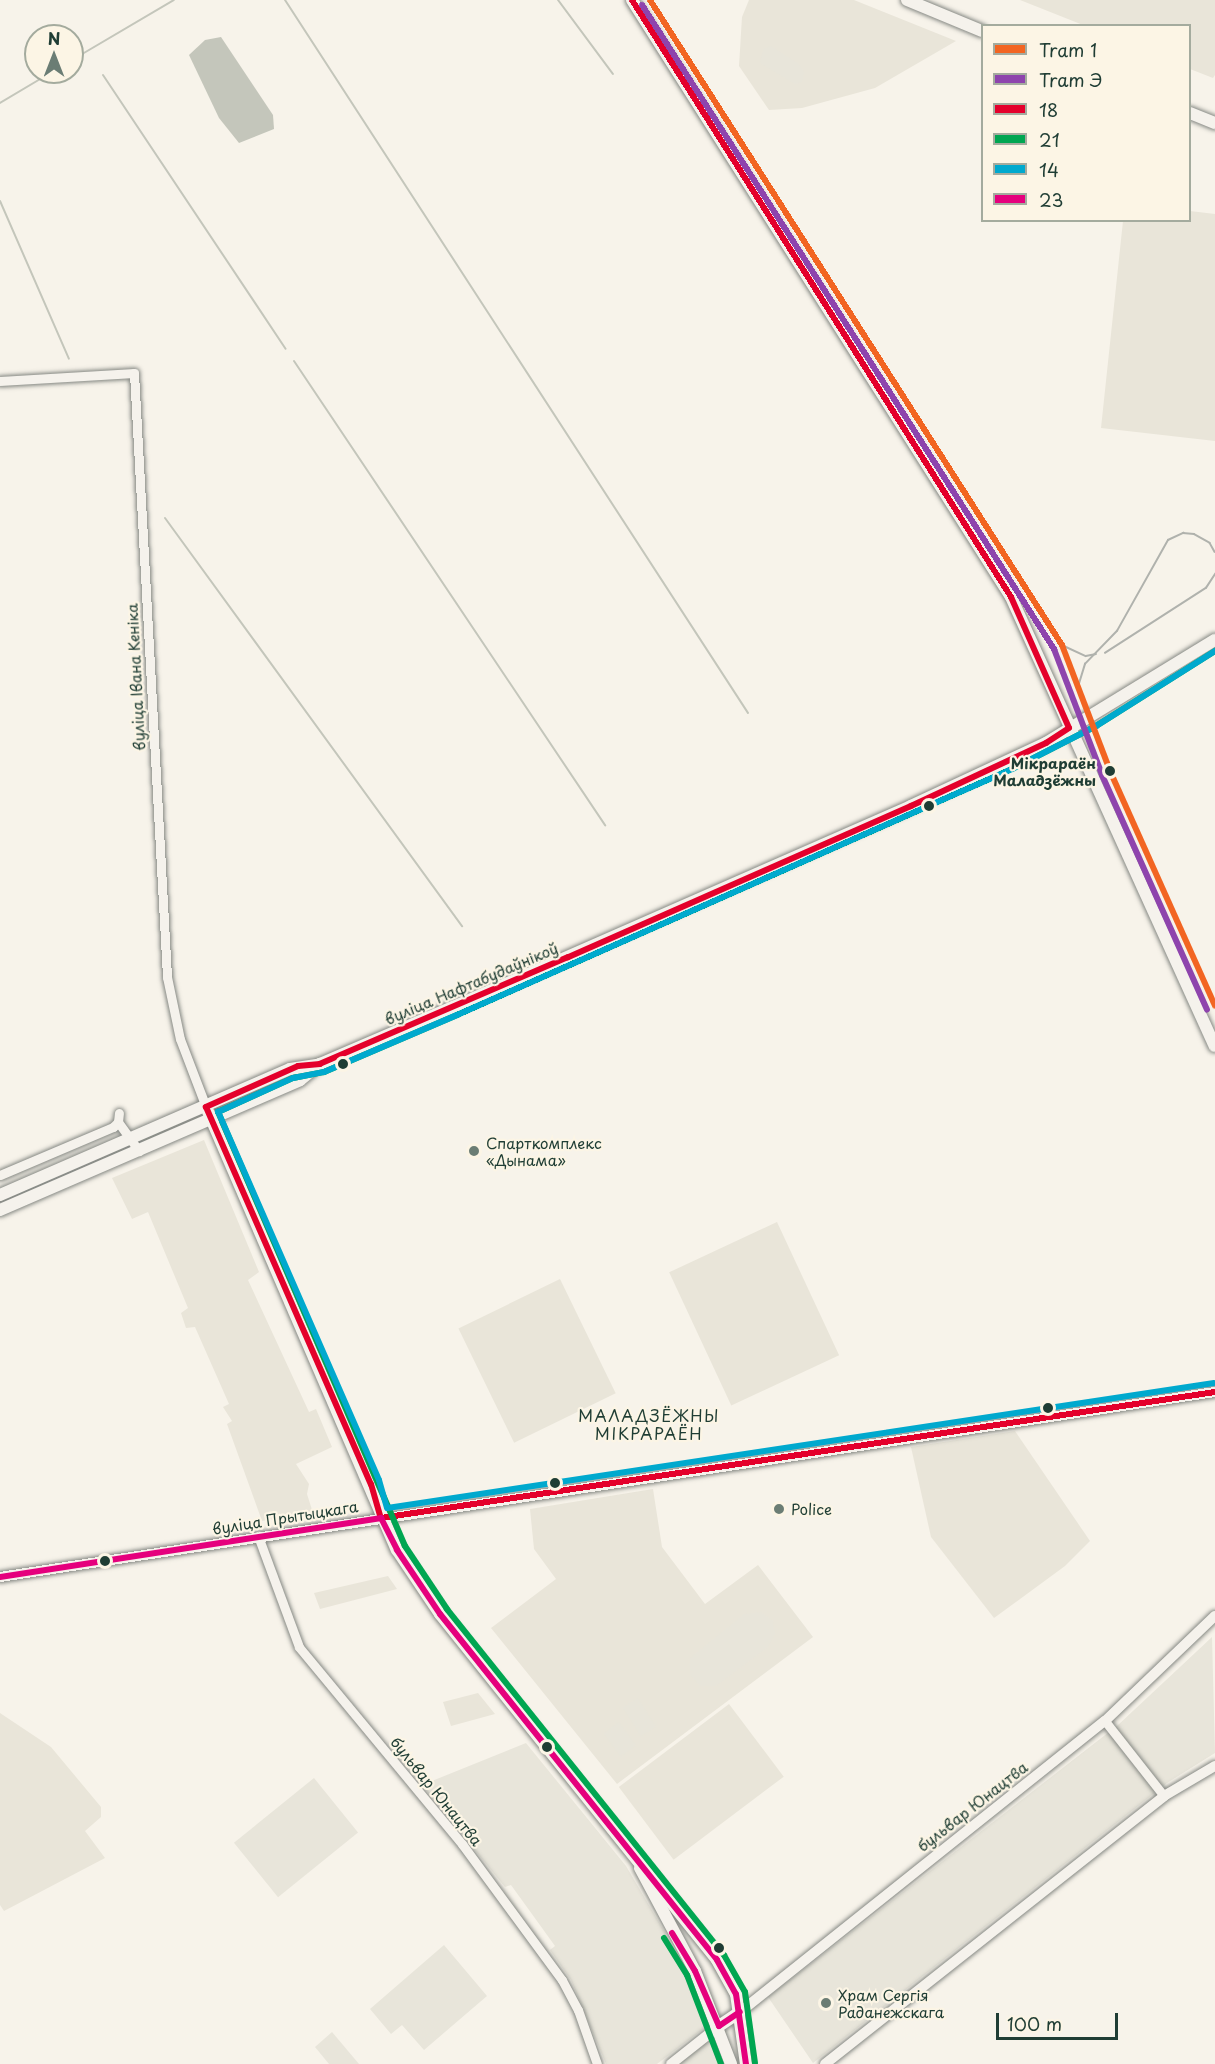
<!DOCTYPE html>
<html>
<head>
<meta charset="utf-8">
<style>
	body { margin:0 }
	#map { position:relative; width:1215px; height:2064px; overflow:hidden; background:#f7f3ea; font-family:"Playpen Sans",sans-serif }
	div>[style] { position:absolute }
	.built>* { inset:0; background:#e9e5d9; transform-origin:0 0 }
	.green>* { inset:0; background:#e8e5da; transform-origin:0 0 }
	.water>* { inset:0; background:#c4c6bb }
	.stream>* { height:2px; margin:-1px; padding:0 1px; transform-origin:1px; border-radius:1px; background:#c4c6bb }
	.roads { filter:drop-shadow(0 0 2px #868984) drop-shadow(0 0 2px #868984) }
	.minor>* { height:9px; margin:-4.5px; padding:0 4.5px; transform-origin:4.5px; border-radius:4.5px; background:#f5f2ec }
	.tertiary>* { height:10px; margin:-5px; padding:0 5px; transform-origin:5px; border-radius:5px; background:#f5f2ec }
	.secondary>* { height:12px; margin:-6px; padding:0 6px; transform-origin:6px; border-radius:6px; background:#f5f2ec }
	.tram>* { height:1.5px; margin:-0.75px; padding:0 0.75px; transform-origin:0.75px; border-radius:0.75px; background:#b0b2ad }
	.bus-1>* { height:6px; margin:-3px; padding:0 3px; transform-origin:3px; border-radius:3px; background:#e4002b }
	.bus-2>* { height:6px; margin:-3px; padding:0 3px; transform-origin:3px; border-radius:3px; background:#00a651 }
	.bus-3>* { height:6px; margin:-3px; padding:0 3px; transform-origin:3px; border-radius:3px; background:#00a9ce }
	.bus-4>* { height:6px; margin:-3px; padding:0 3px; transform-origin:3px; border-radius:3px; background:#e5007d }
	.tram-1>* { height:6px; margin:-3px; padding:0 3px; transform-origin:3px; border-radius:3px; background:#f26522 }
	.tram-2>* { height:6px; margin:-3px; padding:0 3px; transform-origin:3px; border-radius:3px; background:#8e44ad }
	.dots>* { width:16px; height:16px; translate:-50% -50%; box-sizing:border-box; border:3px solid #fcf5e5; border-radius:50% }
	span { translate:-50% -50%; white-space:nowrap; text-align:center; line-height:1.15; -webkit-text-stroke:4.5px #fcf5e5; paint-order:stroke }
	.street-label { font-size:15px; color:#1f3d34 }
	.stop-label { font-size:15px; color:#1f3d34; font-weight:700 }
	.right { translate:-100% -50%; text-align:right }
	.poi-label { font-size:15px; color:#1f3d34 }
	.left { translate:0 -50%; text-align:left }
	.neighbourhood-label { font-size:16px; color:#1f3d34; letter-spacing:1.5px }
	.legend { position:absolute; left:981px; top:24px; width:210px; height:198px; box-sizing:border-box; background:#fcf5e5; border:2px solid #a4ab9e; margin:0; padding:8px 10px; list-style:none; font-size:18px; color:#1f3d34 }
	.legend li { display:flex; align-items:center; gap:12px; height:30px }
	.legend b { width:30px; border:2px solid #a4ab9e }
	.north { position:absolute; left:24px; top:24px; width:60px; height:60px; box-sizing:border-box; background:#fcf5e5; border:2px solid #a4ab9e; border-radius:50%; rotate:0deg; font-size:16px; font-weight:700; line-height:24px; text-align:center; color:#1f3d34 }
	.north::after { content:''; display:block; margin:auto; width:21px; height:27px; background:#6b7d74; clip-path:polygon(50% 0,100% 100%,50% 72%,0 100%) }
	.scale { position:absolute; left:996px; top:2013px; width:122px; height:27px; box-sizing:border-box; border:3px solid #1f3d34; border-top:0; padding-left:8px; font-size:18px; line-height:21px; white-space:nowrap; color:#1f3d34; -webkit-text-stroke:4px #fcf5e5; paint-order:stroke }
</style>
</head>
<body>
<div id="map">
	<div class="built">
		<div style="clip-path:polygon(749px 0,854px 0,956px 41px,875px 88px,802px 108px,769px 110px,739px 66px,742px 17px)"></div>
		<div style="clip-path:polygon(1020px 0,1215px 0,1215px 75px,1213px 78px,1190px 69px,1190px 26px,1083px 25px)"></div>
		<div style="clip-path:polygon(1190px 211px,1215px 214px,1215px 441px,1101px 428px,1123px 221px,1190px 220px)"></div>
		<div style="clip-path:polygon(204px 1140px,259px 1272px,248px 1280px,309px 1412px,316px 1409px,332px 1447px,296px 1464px,309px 1484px,307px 1494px,313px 1513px,262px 1521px,227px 1424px,232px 1421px,223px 1407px,229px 1404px,195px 1327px,186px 1328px,181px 1313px,188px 1308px,148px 1212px,132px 1219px,112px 1178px)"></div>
		<div style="left:777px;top:1222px;width:147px;height:119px;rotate:65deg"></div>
		<div style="left:560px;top:1279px;width:127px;height:113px;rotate:64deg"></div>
		<div style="clip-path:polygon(1015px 1431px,1090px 1541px,1065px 1566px,994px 1618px,931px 1537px,911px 1447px)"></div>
		<div style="clip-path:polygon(653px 1489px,662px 1547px,705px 1604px,758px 1565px,813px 1637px,617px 1784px,491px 1628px,556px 1579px,534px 1549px,530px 1509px)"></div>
		<div style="clip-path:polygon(388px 1576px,397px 1589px,320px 1609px,314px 1593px)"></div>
		<div style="clip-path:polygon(478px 1693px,495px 1714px,451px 1726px,443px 1702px)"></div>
		<div style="left:729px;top:1704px;width:91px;height:138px;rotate:53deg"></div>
		<div style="clip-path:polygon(0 1713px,51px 1747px,101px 1807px,101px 1817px,85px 1831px,105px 1858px,4px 1911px,0 1905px)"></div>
	</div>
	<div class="green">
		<div style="clip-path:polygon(771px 46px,799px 64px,804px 72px,802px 82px,795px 84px,760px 63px,763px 49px)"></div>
		<div style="clip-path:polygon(761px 1612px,773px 1621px,775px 1634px,768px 1647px,716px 1686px,700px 1686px,690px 1675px,690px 1658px,744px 1614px)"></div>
		<div style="clip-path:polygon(1212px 1637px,1215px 1753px,1167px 1783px,813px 2063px,768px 1997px,1118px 1725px)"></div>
		<div style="left:638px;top:1698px;width:34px;height:18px;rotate:58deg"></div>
		<div style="left:619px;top:1722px;width:29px;height:19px;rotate:54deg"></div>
		<div style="clip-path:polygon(526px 1743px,626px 1866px,697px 1987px,711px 2023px,657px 2064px,606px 2064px,571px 1980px,550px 1950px,555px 1946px,511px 1885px,505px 1887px,422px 1785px)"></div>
		<div style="left:314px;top:1778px;width:70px;height:103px;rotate:51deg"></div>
		<div style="clip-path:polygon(444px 1945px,487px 1996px,424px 2050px,402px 2025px,391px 2034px,370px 2009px)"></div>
		<div style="clip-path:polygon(332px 2032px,359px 2064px,329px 2064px,315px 2047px)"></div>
		<div style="clip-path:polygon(712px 2037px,723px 2064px,678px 2064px)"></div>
	</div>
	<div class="water">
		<div style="clip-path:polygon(221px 37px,273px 115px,274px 129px,239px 143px,219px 118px,189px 55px,205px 40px)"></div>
	</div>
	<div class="stream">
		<div style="left:285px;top:0;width:850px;rotate:57deg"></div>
		<div style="left:558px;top:0;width:92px;rotate:53.4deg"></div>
		<div style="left:72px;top:60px;width:118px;rotate:-30.5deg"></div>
		<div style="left:103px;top:75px;width:329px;rotate:56.3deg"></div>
		<div style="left:0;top:103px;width:61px;rotate:-30.8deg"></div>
		<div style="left:0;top:201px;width:172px;rotate:66.4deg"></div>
		<div style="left:294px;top:361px;width:559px;rotate:56.17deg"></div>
		<div style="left:165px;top:518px;width:505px;rotate:53.95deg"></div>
	</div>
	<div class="roads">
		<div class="minor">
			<div style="left:0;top:381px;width:134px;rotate:-3.4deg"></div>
			<div style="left:134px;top:373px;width:605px;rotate:86.87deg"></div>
			<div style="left:167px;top:977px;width:63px;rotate:78.2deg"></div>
			<div style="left:180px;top:1039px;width:73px;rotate:69.1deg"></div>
			<div style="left:118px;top:1122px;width:36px;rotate:54deg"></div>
			<div style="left:0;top:1175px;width:123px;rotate:-23deg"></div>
			<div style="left:113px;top:1127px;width:7px;rotate:-45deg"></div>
			<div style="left:118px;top:1122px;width:9px;rotate:-84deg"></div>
			<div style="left:258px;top:1536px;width:118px;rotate:69.7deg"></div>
			<div style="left:299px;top:1647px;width:256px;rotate:50.4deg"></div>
			<div style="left:462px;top:1844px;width:169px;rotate:53.7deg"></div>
			<div style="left:562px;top:1980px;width:34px;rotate:62deg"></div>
			<div style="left:578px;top:2010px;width:57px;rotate:70.6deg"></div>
			<div style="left:1105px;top:1721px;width:95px;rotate:51.8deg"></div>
		</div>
		<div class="tertiary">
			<div style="left:0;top:1577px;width:1229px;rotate:-8.66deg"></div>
			<div style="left:740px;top:2012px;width:467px;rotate:-38.6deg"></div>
			<div style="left:1105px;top:1721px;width:152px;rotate:-43.7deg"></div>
			<div style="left:671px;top:2064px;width:61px;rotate:-38.4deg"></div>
			<div style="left:825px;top:2064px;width:432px;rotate:-38.3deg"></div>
			<div style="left:1164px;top:1796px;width:59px;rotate:-30.5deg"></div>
		</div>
		<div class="secondary">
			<div style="left:632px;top:0;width:707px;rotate:57.59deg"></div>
			<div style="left:1011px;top:597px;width:493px;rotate:65.6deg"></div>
			<div style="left:907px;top:0;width:81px;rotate:22.5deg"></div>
			<div style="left:1190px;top:113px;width:27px;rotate:22deg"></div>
			<div style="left:206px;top:1107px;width:482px;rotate:66.7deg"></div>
			<div style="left:397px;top:1550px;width:77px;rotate:56.1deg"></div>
			<div style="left:440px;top:1614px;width:443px;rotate:51.3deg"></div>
			<div style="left:717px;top:1960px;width:39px;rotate:61deg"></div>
			<div style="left:736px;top:1994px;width:71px;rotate:81.9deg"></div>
			<div style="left:0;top:1195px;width:316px;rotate:-23.5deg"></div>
			<div style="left:290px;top:1069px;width:30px;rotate:-9deg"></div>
			<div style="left:320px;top:1064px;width:145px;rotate:-23.2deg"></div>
			<div style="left:453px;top:1007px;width:500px;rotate:-23.69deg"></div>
			<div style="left:911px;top:806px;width:149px;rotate:-25deg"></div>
			<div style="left:1046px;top:743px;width:198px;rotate:-31.4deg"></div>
			<div style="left:0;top:1210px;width:327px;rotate:-23.4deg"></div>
			<div style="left:300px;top:1080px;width:26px;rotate:-39deg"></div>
			<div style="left:640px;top:1868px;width:117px;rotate:61.9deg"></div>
			<div style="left:695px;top:1971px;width:100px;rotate:68.8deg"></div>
			<div style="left:719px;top:2026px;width:25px;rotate:-34deg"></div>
		</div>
	</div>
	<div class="tram">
		<div style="left:1062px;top:645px;width:26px;rotate:25deg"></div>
		<div style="left:1086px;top:656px;width:10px;rotate:-11deg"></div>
		<div style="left:1105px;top:653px;width:120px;rotate:-32.8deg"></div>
		<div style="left:1206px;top:588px;width:17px;rotate:-57deg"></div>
		<div style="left:1078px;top:687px;width:24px;rotate:-73deg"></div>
		<div style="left:1085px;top:664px;width:46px;rotate:-45.9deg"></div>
		<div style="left:1117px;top:631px;width:104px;rotate:-60.7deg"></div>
		<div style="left:1168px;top:540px;width:17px;rotate:-25deg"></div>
		<div style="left:1183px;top:533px;width:11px;rotate:5deg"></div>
		<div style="left:1194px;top:534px;width:18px;rotate:29deg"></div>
		<div style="left:1210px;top:543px;width:10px;rotate:61deg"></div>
	</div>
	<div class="bus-1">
		<div style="left:632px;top:0;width:707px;rotate:57.59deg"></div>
		<div style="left:1011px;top:597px;width:143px;rotate:66.1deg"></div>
		<div style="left:1069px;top:728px;width:27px;rotate:147deg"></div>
		<div style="left:1046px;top:743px;width:149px;rotate:155deg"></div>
		<div style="left:911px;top:806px;width:375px;rotate:156.2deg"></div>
		<div style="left:568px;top:957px;width:270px;rotate:156.7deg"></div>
		<div style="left:320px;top:1064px;width:22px;rotate:175deg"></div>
		<div style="left:298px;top:1066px;width:101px;rotate:156deg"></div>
		<div style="left:206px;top:1107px;width:412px;rotate:66.4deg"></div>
		<div style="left:371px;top:1484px;width:35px;rotate:74deg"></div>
		<div style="left:381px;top:1518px;width:843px;rotate:-8.59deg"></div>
	</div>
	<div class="bus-2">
		<div style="left:664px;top:1938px;width:44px;rotate:58.1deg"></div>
		<div style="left:687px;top:1975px;width:95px;rotate:69.1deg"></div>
		<div style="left:755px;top:2063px;width:72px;rotate:-98deg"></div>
		<div style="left:745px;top:1992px;width:43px;rotate:-119.6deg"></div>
		<div style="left:724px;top:1955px;width:443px;rotate:-128.7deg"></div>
		<div style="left:447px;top:1609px;width:76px;rotate:-123.7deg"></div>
		<div style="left:405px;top:1546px;width:473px;rotate:-113.3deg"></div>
		<div style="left:218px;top:1112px;width:82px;rotate:-24.4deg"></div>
		<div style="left:293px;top:1078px;width:32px;rotate:-11deg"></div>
		<div style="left:324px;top:1072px;width:145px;rotate:-23.2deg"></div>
		<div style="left:457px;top:1015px;width:609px;rotate:-23.91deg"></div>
		<div style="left:1014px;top:768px;width:92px;rotate:-27.1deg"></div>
		<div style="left:1096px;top:726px;width:141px;rotate:-32.2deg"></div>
	</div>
	<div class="bus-3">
		<div style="left:1214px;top:1383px;width:836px;rotate:171.4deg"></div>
		<div style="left:387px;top:1508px;width:29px;rotate:-106deg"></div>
		<div style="left:379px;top:1480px;width:402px;rotate:-113.6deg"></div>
		<div style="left:218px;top:1112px;width:82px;rotate:-24.4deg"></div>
		<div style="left:293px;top:1078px;width:32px;rotate:-11deg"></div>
		<div style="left:324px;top:1072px;width:145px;rotate:-23.2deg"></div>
		<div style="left:457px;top:1015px;width:609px;rotate:-23.91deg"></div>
		<div style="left:1014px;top:768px;width:92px;rotate:-27.1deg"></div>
		<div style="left:1096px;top:726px;width:141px;rotate:-32.2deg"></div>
	</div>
	<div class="bus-4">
		<div style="left:0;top:1577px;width:386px;rotate:-8.8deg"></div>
		<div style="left:381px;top:1518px;width:36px;rotate:63deg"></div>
		<div style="left:397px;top:1550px;width:77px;rotate:56.1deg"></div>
		<div style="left:440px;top:1614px;width:443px;rotate:51.3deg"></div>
		<div style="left:717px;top:1960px;width:39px;rotate:61deg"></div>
		<div style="left:736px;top:1994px;width:71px;rotate:81.9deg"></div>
		<div style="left:672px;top:1933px;width:44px;rotate:58.8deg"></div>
		<div style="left:695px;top:1971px;width:60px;rotate:66.4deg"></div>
		<div style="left:719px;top:2026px;width:25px;rotate:-34deg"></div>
	</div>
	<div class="tram-1">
		<div style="left:650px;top:0;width:765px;rotate:57.43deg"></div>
		<div style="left:1062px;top:645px;width:135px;rotate:69.1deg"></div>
		<div style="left:1110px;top:771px;width:257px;rotate:65.9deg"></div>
	</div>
	<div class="tram-2">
		<div style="left:642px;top:5px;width:765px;rotate:57.39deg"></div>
		<div style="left:1054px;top:649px;width:135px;rotate:69.1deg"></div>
		<div style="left:1102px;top:775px;width:257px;rotate:65.9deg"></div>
	</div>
	<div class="dots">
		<div style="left:1110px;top:771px;background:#1f3d34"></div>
		<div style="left:929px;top:806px;background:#1f3d34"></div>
		<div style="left:343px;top:1064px;background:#1f3d34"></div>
		<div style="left:474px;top:1151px;background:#6b7d74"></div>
		<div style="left:1048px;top:1408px;background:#1f3d34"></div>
		<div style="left:555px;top:1483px;background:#1f3d34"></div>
		<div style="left:779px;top:1509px;background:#6b7d74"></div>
		<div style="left:105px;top:1561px;background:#1f3d34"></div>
		<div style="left:547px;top:1747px;background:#1f3d34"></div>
		<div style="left:719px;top:1948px;background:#1f3d34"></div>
		<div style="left:826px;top:2003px;background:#6b7d74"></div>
	</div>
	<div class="street-label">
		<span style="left:135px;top:677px;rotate:-93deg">вуліца Івана Кеніка</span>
		<span style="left:471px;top:983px;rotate:-23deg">вуліца Нафтабудаўнікоў</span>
		<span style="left:285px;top:1517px;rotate:-9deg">вуліца Прытыцкага</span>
		<span style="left:437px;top:1791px;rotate:51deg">бульвар Юнацтва</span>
		<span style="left:972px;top:1806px;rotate:-38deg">бульвар Юнацтва</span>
	</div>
	<div class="stop-label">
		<span class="right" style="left:1096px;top:771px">Мікрараён<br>Маладзёжны</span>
	</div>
	<div class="poi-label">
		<span class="left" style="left:486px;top:1151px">Спарткомплекс<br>«Дынама»</span>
		<span class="left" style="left:791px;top:1509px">Police</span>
		<span class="left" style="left:838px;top:2003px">Храм Сергія<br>Раданежскага</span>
	</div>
	<div class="neighbourhood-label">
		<span style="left:649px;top:1424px">МАЛАДЗЁЖНЫ<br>МІКРАРАЁН</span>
	</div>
	<ul class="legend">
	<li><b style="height:8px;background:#f26522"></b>Tram 1</li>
	<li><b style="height:8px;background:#8e44ad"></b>Tram Э</li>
	<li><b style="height:8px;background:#e4002b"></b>18</li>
	<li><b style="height:8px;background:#00a651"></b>21</li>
	<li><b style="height:8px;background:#00a9ce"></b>14</li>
	<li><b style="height:8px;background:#e5007d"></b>23</li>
	</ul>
	<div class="north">N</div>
	<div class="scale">100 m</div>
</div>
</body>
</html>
